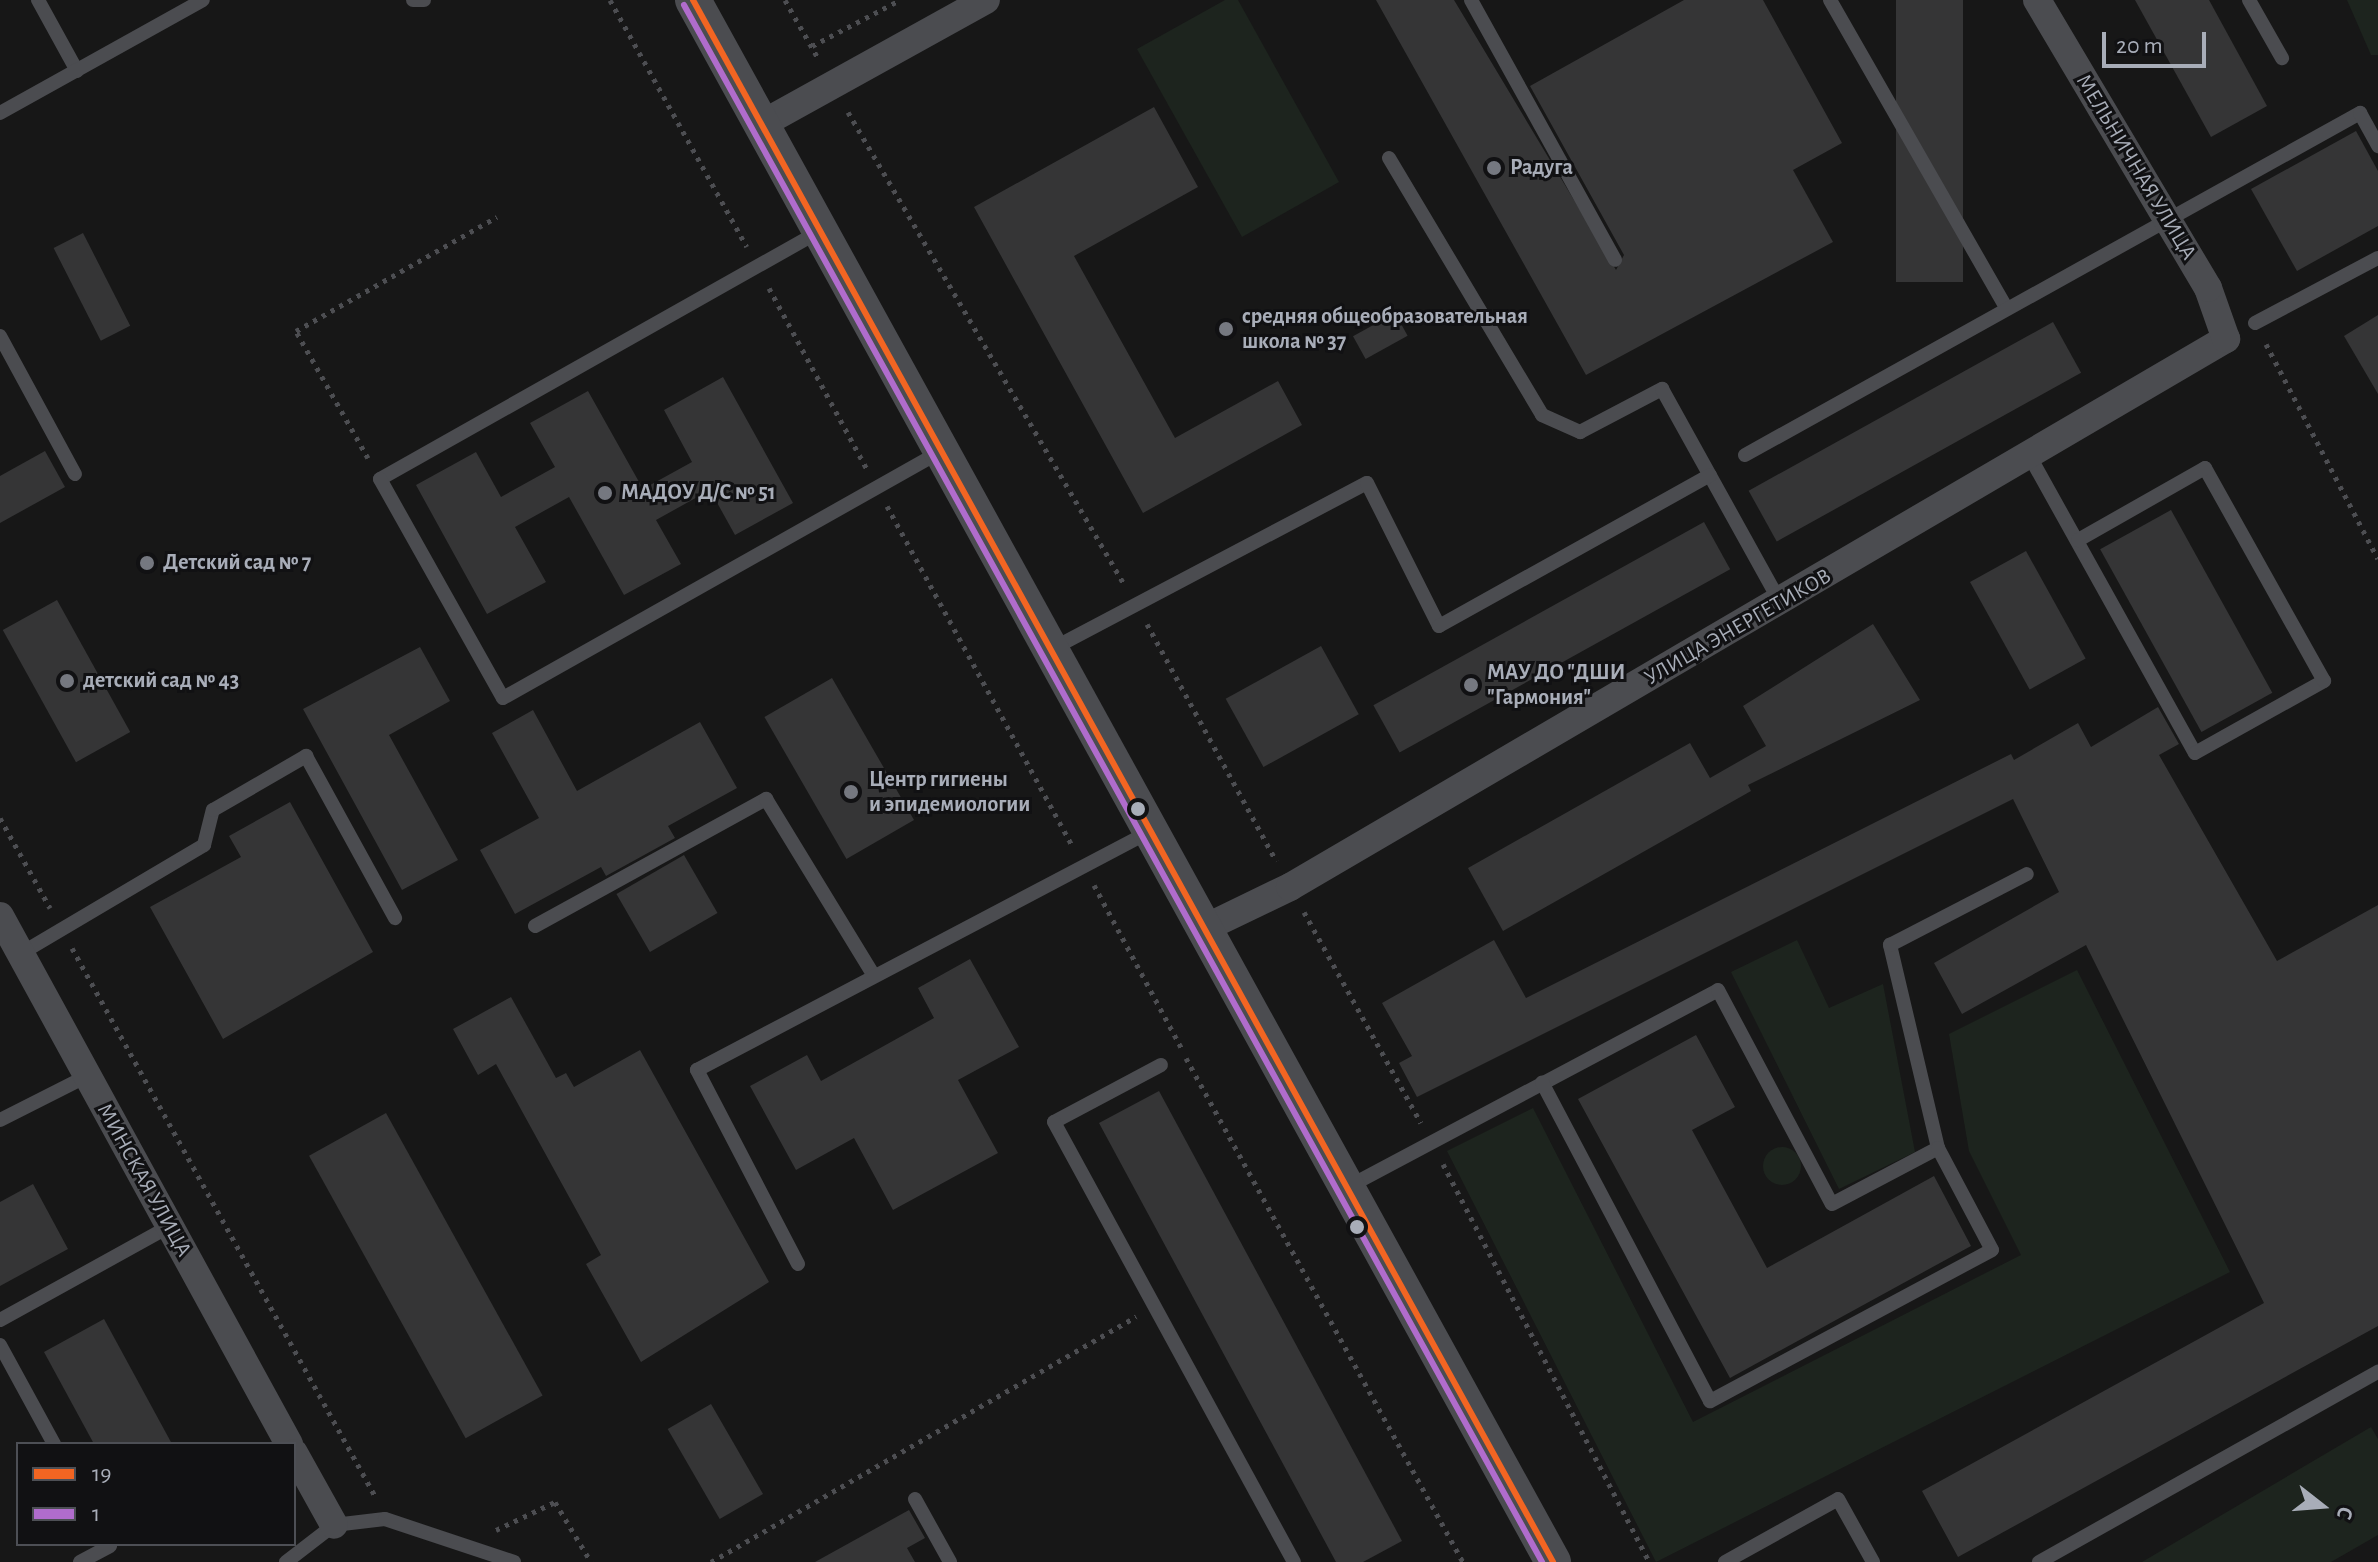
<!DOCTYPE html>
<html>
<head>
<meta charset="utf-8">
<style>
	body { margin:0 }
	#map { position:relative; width:2378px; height:1562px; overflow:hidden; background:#171717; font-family:"Alegreya Sans",sans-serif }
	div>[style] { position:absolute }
	.green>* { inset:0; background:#1d241e }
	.round { border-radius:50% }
	.building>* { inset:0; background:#353536; transform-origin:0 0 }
	.path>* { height:5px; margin-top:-2.5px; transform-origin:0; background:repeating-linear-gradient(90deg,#4d4e52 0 4px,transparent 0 10px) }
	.service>* { height:14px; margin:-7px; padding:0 7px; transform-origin:7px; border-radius:7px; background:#4b4c50 }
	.minor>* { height:28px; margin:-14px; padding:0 14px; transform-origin:14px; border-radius:14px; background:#4b4c50 }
	.tertiary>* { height:36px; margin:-18px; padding:0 18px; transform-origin:18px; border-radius:18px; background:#4b4c50 }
	.bus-1>* { height:6px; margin:-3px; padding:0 3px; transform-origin:3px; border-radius:3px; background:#f26522 }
	.bus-2>* { height:6px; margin:-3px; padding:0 3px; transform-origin:3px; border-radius:3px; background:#b06ccc }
	.dots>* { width:22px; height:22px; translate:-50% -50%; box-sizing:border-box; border:4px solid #111113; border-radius:50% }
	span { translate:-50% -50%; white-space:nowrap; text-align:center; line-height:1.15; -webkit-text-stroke:6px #111113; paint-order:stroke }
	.street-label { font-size:22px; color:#a8adb8 }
	.poi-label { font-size:22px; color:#a8adb8; font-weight:700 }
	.left { translate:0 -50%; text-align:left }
	.legend { position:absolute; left:16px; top:1442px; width:280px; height:104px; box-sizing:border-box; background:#111113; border:2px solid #4d4f55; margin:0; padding:10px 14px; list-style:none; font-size:24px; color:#a8adb8 }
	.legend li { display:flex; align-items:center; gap:16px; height:40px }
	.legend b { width:40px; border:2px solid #4d4f55 }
	.north { position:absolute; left:2282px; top:1466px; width:80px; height:80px; -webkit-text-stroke:6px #111113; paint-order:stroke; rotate:107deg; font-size:22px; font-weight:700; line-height:32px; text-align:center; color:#a8adb8 }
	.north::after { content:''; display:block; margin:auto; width:28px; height:36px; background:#a8adb8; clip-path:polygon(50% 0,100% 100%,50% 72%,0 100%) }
	.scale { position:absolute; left:2102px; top:32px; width:104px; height:36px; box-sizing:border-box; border:4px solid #a8adb8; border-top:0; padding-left:10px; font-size:24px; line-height:28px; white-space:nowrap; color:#a8adb8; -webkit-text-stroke:6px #111113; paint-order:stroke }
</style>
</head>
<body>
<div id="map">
	<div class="green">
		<div style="clip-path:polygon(1225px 0,1238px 0,1339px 182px,1242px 237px,1137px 49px)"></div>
		<div style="clip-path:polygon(2347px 0,2378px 0,2378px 55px,2371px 55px)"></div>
		<div style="clip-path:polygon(1797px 940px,1829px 1008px,1883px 984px,1915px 1152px,1839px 1189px,1731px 972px)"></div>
		<div style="clip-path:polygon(2077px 970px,2230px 1272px,1656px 1562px,1447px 1151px,1533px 1108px,1693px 1422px,2021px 1255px,1969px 1151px,1949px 1034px)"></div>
		<div class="round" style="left:1763px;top:1147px;width:38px;height:38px"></div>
		<div style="clip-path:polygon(2371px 1427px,2378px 1439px,2378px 1535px,2331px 1562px,2142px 1562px)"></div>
	</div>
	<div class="building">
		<div style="clip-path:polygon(1376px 0,1454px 0,1616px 270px,1624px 255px,1530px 86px,1684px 0,1763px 0,1842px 143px,1793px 170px,1833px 242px,1586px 375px)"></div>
		<div style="left:1896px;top:0;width:67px;height:282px"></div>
		<div style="clip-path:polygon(2135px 0,2209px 0,2267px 106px,2211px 137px)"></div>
		<div style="clip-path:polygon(1154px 107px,1198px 187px,1074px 256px,1175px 438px,1278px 381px,1302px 425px,1143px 513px,974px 207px)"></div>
		<div style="clip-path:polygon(2356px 131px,2378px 171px,2378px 226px,2297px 271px,2251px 189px)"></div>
		<div style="left:83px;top:233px;width:104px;height:33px;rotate:63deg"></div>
		<div style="left:1395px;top:313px;width:26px;height:48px;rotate:61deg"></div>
		<div style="clip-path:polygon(2378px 315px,2378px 394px,2344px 336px)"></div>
		<div style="left:2053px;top:322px;width:58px;height:348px;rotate:61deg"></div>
		<div style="clip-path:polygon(723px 377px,793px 503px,735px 535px,710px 490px,656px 520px,681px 564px,624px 595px,569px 497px,515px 527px,546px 582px,487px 614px,416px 485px,476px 452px,501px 497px,555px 467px,530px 423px,588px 391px,643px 489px,692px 462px,664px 410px)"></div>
		<div style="clip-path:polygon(45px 451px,65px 487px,0 523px,0 476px)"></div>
		<div style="left:2171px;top:510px;width:209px;height:81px;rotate:61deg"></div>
		<div style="left:1704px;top:522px;width:54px;height:378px;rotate:61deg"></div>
		<div style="left:2026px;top:551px;width:123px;height:64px;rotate:61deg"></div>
		<div style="left:57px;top:600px;width:151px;height:62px;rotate:61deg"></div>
		<div style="clip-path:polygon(1873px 624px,1920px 700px,1748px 785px,1751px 791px,1503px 931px,1468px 868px,1690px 743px,1710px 778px,1766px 746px,1743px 706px)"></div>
		<div style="left:1321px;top:646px;width:78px;height:109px;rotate:61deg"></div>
		<div style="clip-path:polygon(420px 647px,450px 701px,389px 735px,458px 860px,402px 890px,303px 709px)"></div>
		<div style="left:832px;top:678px;width:164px;height:78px;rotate:60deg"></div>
		<div style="clip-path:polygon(2158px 707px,2179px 744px,2159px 755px,2277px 961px,2378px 905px,2378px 1326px,1958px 1557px,1922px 1491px,2264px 1303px,2086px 945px,1962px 1014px,1934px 963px,2059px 892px,2013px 799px,1417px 1097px,1399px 1063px,1412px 1056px,1382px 1003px,1494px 940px,1526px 998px,2011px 754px,2014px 760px,2078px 723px,2091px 747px)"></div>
		<div style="clip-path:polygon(533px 710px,577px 791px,700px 722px,737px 788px,668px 826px,675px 838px,606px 876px,601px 867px,515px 914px,480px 850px,539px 818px,492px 733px)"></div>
		<div style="clip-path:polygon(290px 802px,373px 952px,223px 1039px,150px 907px,241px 857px,229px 836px)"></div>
		<div style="left:684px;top:855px;width:67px;height:78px;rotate:60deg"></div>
		<div style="clip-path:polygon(970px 959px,1019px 1047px,958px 1080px,998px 1153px,893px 1210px,854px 1138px,796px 1170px,750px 1086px,807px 1055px,821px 1081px,934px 1018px,918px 988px)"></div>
		<div style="clip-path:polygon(511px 997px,556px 1078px,566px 1073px,574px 1087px,640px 1050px,769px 1282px,641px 1362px,586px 1264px,601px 1255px,496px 1064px,478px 1075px,453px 1029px)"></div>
		<div style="clip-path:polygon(1696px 1035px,1735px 1107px,1692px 1130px,1767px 1268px,1934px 1176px,1971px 1246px,1730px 1378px,1578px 1099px)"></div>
		<div style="clip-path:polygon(1159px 1091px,1402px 1541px,1363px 1562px,1336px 1562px,1099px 1123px)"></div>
		<div style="left:386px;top:1113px;width:323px;height:88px;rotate:61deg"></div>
		<div style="clip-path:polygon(33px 1184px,68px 1249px,0 1286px,0 1202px)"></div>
		<div style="clip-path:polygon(104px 1319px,172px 1444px,94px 1444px,44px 1352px)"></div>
		<div style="left:711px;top:1404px;width:104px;height:50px;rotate:60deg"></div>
		<div style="clip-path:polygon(909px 1510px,925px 1538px,907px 1548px,915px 1562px,815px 1562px)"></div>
	</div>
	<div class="path">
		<div style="left:610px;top:0;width:282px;rotate:61deg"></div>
		<div style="left:785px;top:0;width:67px;rotate:60.4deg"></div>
		<div style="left:812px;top:46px;width:99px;rotate:-27.6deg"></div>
		<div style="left:848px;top:112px;width:547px;rotate:59.68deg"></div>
		<div style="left:769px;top:288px;width:206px;rotate:61.6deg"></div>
		<div style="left:2266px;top:344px;width:242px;rotate:62.5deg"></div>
		<div style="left:368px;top:458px;width:146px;rotate:-119.6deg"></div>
		<div style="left:296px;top:331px;width:231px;rotate:-29.6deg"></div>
		<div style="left:887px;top:506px;width:386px;rotate:61.4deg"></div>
		<div style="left:1147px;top:624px;width:270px;rotate:61.4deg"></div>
		<div style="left:0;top:818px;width:103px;rotate:60.9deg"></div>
		<div style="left:1094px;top:885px;width:186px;rotate:61.8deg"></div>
		<div style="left:1304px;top:912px;width:241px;rotate:61deg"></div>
		<div style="left:72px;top:948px;width:626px;rotate:61.06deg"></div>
		<div style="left:1186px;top:1058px;width:575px;rotate:61.21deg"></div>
		<div style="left:1443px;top:1164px;width:448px;rotate:62.6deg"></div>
		<div style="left:496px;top:1530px;width:65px;rotate:-25.4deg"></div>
		<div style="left:555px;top:1502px;width:70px;rotate:59deg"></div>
		<div style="left:711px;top:1562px;width:491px;rotate:-30deg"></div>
	</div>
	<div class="service">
		<div style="left:38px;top:0;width:81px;rotate:61.2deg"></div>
		<div style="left:413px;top:0;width:11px"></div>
		<div style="left:1471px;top:0;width:297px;rotate:61deg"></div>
		<div style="left:1830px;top:0;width:352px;rotate:60.2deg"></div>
		<div style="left:2249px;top:0;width:67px;rotate:60.4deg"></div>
		<div style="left:0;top:113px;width:232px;rotate:-29.1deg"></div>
		<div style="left:1389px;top:158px;width:299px;rotate:59.2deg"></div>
		<div style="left:1542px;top:415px;width:42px;rotate:24.1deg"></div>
		<div style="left:1580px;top:432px;width:93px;rotate:-27.7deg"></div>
		<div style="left:1662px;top:389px;width:244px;rotate:61deg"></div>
		<div style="left:820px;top:231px;width:505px;rotate:150.59deg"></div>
		<div style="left:380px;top:479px;width:251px;rotate:60.7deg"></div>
		<div style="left:503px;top:698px;width:501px;rotate:-29.38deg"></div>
		<div style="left:2255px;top:323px;width:139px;rotate:-27.9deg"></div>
		<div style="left:0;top:336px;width:157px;rotate:61.5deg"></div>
		<div style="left:1745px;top:455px;width:704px;rotate:-29.08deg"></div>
		<div style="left:2360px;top:113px;width:38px;rotate:61deg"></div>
		<div style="left:2029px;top:455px;width:341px;rotate:60.9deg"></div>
		<div style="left:2195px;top:753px;width:148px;rotate:-29.2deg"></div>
		<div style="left:2324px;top:681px;width:244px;rotate:-119.2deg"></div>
		<div style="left:2205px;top:468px;width:146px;rotate:150.4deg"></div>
		<div style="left:1050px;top:650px;width:358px;rotate:-27.8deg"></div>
		<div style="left:1367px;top:483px;width:160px;rotate:63.3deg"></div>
		<div style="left:1439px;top:626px;width:310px;rotate:-29.1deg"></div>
		<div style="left:535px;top:926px;width:264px;rotate:-28.8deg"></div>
		<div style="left:766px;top:799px;width:207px;rotate:58.6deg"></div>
		<div style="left:20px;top:954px;width:214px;rotate:-30.6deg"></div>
		<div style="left:204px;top:845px;width:36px;rotate:-76deg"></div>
		<div style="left:213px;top:810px;width:108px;rotate:-30.1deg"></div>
		<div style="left:306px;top:756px;width:185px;rotate:61.2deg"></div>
		<div style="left:1161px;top:1065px;width:121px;rotate:152deg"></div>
		<div style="left:1054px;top:1122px;width:501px;rotate:61.39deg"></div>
		<div style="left:0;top:1120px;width:97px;rotate:-26.8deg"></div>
		<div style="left:1938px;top:1148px;width:209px;rotate:-103.3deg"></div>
		<div style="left:1890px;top:945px;width:154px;rotate:-27.4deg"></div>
		<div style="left:1346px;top:1188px;width:421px;rotate:-28deg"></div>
		<div style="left:1718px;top:990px;width:242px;rotate:62deg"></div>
		<div style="left:1832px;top:1204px;width:120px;rotate:-27.8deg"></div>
		<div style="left:1938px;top:1148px;width:115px;rotate:62.1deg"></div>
		<div style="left:1992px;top:1250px;width:320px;rotate:151.8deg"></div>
		<div style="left:1710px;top:1401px;width:360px;rotate:-117.8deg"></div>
		<div style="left:798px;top:1264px;width:219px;rotate:-117.5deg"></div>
		<div style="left:697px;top:1070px;width:511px;rotate:-27.77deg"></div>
		<div style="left:0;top:1320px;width:194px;rotate:-28.9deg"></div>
		<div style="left:0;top:1345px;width:113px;rotate:61.4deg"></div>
		<div style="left:915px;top:1499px;width:72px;rotate:60.9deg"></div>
		<div style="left:80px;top:1562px;width:34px;rotate:-28deg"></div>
		<div style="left:286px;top:1562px;width:61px;rotate:-37.6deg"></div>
		<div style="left:334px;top:1525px;width:51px;rotate:-6.7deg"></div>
		<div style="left:385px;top:1519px;width:136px;rotate:18.4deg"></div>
		<div style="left:1725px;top:1562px;width:129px;rotate:-29.1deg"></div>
		<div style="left:1838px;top:1499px;width:72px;rotate:60.9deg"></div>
		<div style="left:2039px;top:1562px;width:389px;rotate:-29.3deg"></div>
	</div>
	<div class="minor">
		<div style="left:762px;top:124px;width:256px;rotate:-29deg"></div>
		<div style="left:0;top:916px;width:602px;rotate:61.31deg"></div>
		<div style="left:1203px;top:929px;width:97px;rotate:-25.8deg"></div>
		<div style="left:1290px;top:887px;width:1085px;rotate:-30.35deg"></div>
		<div style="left:2226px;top:339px;width:54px;rotate:-109.4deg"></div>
		<div style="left:2208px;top:288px;width:335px;rotate:-120.7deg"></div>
		<div style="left:294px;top:1453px;width:82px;rotate:60.9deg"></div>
	</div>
	<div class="tertiary">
		<div style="left:693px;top:0;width:1783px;rotate:61.16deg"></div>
	</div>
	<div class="bus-1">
		<div style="left:693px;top:0;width:1783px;rotate:61.16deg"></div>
	</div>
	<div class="bus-2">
		<div style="left:684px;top:5px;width:1778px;rotate:61.14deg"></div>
	</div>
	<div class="dots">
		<div style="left:1494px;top:168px;background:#757880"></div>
		<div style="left:1226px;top:329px;background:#757880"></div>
		<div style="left:605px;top:493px;background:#757880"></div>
		<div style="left:147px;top:563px;background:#757880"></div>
		<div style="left:67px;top:681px;background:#757880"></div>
		<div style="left:1471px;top:685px;background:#757880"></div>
		<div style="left:851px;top:792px;background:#757880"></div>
		<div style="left:1138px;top:809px;background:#a8adb8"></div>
		<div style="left:1357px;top:1227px;background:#a8adb8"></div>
	</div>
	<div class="street-label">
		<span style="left:2136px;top:167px;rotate:59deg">МЕЛЬНИЧНАЯ УЛИЦА</span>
		<span style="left:1738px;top:627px;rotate:-30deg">УЛИЦА ЭНЕРГЕТИКОВ</span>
		<span style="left:144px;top:1180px;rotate:61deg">МИНСКАЯ УЛИЦА</span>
	</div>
	<div class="poi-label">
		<span class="left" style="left:1510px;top:168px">Радуга</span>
		<span class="left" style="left:1242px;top:329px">средняя общеобразовательная<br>школа № 37</span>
		<span class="left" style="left:621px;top:493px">МАДОУ Д/С № 51</span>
		<span class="left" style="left:163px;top:563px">Детский сад № 7</span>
		<span class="left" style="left:1487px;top:685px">МАУ ДО "ДШИ<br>"Гармония"</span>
		<span class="left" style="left:83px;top:681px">детский сад № 43</span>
		<span class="left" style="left:869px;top:792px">Центр гигиены<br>и эпидемиологии</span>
	</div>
	<ul class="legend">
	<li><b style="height:10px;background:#f26522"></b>19</li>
	<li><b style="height:10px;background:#b06ccc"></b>1</li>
	</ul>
	<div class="north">С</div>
	<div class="scale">20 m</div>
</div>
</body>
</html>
